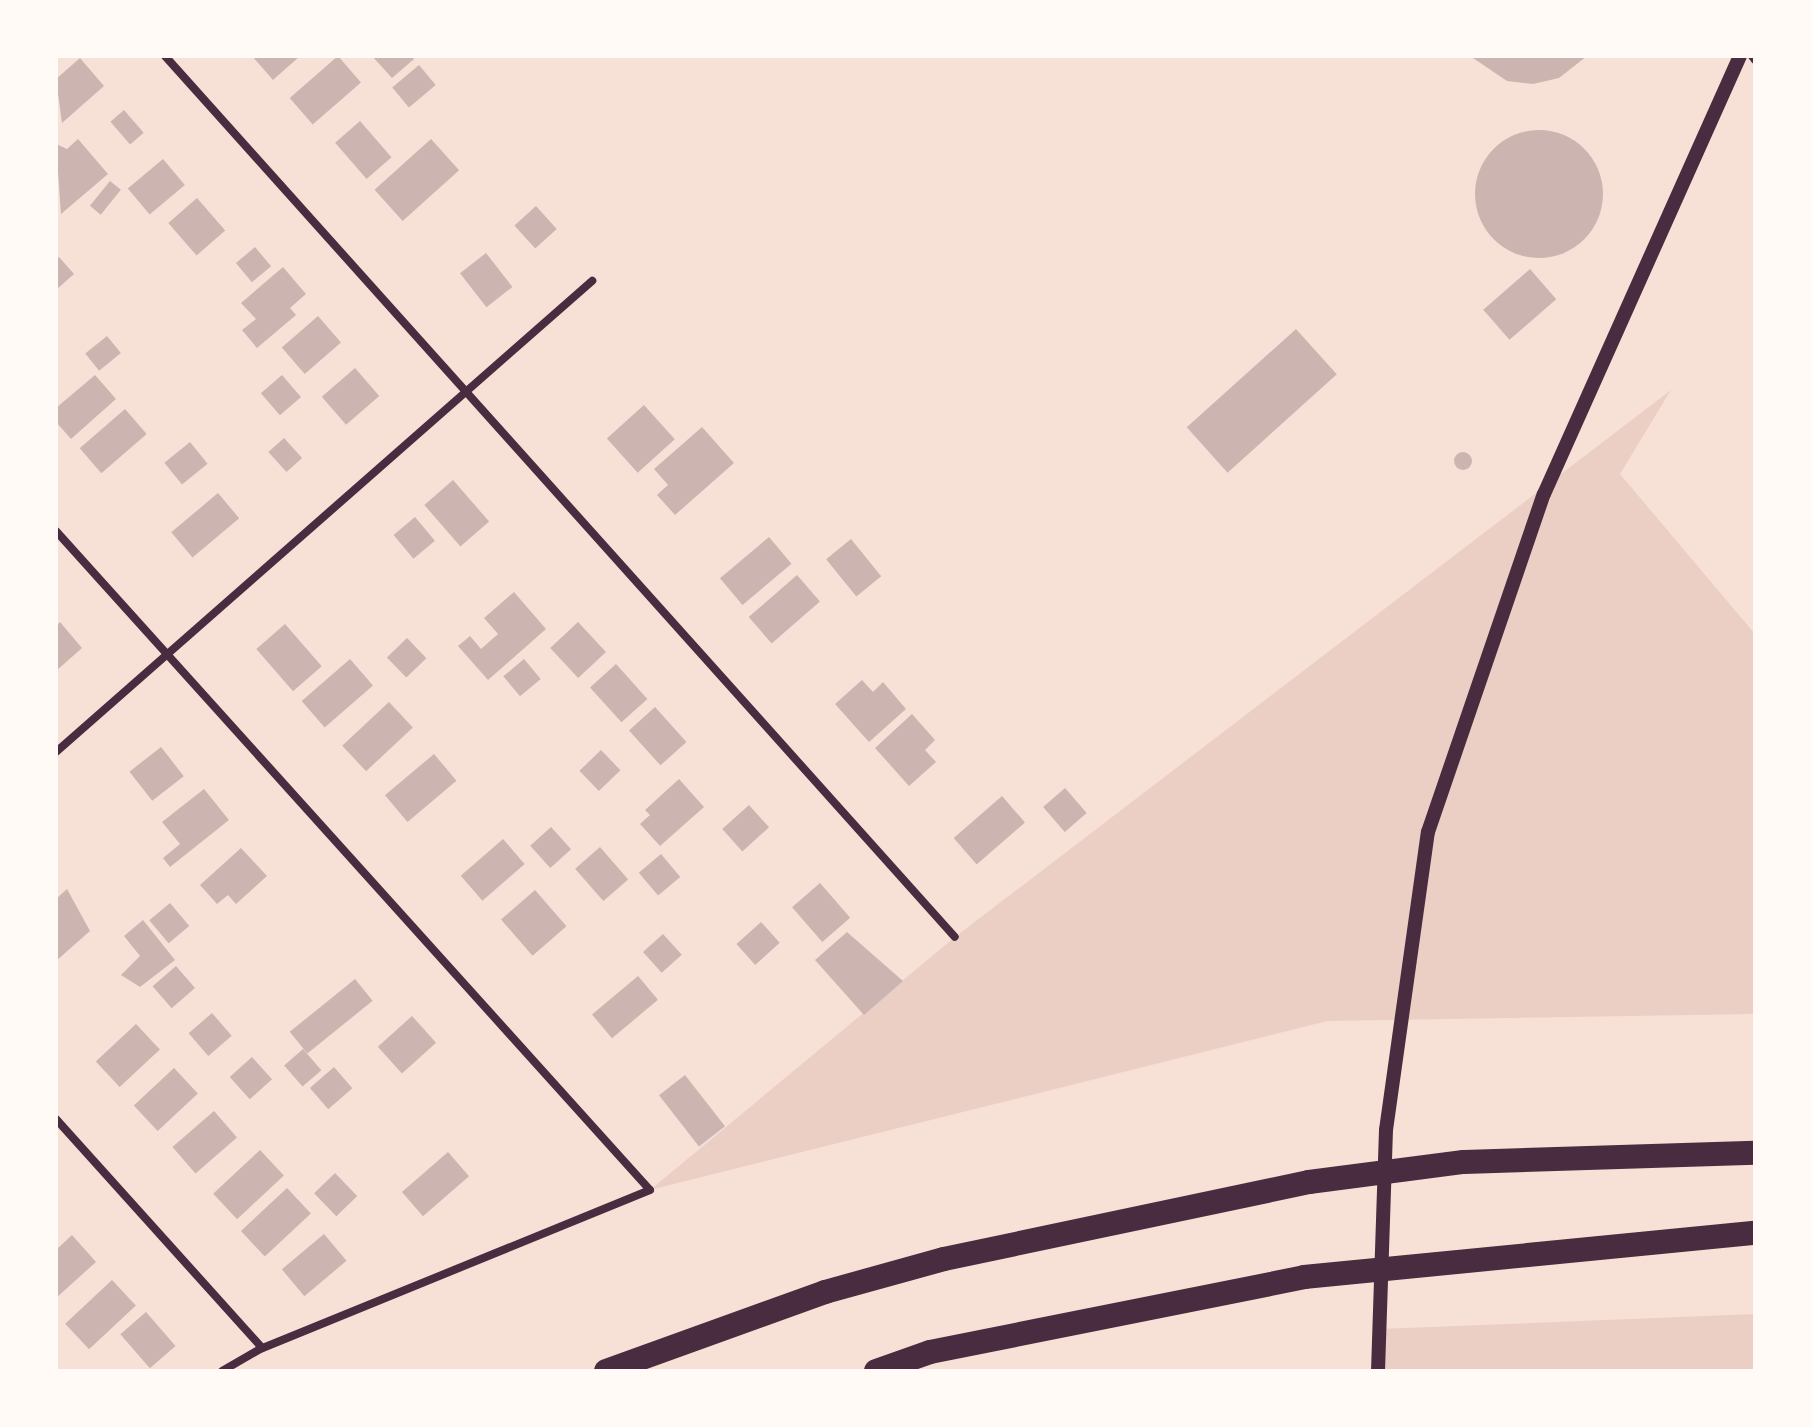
<!DOCTYPE html>
<html>
<head>
<meta charset="utf-8">
<style>
	body { margin:0 }
	#map { position:relative; width:1811px; height:1427px; overflow:hidden; background:#f7e1d7; font-family:Arial,sans-serif }
	div>[style] { position:absolute }
	.green>* { inset:0; background:#ebcfc5 }
	.building>* { inset:0; background:#ccb4b1; transform-origin:0 0 }
	.round { border-radius:50% }
	.minor>* { height:8px; margin:-4px; padding:0 4px; transform-origin:4px; border-radius:4px; background:#4a2c40 }
	.tertiary>* { height:14px; margin:-7px; padding:0 7px; transform-origin:7px; border-radius:7px; background:#4a2c40 }
	.motorway>* { height:24px; margin:-12px; padding:0 12px; transform-origin:12px; border-radius:12px; background:#4a2c40 }
	span { translate:-50% -50%; white-space:nowrap; text-align:center; line-height:1.15; -webkit-text-stroke:8px #fffaf5; paint-order:stroke }
	.frame { position:absolute; inset:0; border:58px solid #fffaf5; pointer-events:none }
</style>
</head>
<body>
<div id="map">
	<div class="green">
		<div style="clip-path:polygon(1671px 390px,1620px 474px,1755px 634px,1755px 1014px,1327px 1021px,650px 1190px,955px 937px)"></div>
		<div style="clip-path:polygon(1755px 1314px,1755px 1371px,1378px 1371px,1379px 1329px)"></div>
	</div>
	<div class="building">
		<div style="clip-path:polygon(252px 56px,300px 56px,273px 80px)"></div>
		<div style="left:338px;top:56px;width:35px;height:64px;rotate:49deg"></div>
		<div style="clip-path:polygon(372px 56px,412px 56px,414px 59px,392px 78px)"></div>
		<div style="clip-path:polygon(1470px 56px,1587px 56px,1559px 78px,1533px 84px,1507px 81px)"></div>
		<div style="clip-path:polygon(80px 58px,104px 86px,62px 123px,56px 79px)"></div>
		<div style="left:419px;top:65px;width:26px;height:35px;rotate:50deg"></div>
		<div style="left:124px;top:110px;width:30px;height:18px;rotate:49deg"></div>
		<div style="left:360px;top:121px;width:48px;height:33px;rotate:49deg"></div>
		<div class="round" style="left:1475px;top:130px;width:128px;height:128px"></div>
		<div style="clip-path:polygon(78px 139px,108px 174px,61px 214px,56px 144px,67px 149px)"></div>
		<div style="left:431px;top:139px;width:42px;height:76px;rotate:48deg"></div>
		<div style="left:163px;top:159px;width:34px;height:46px;rotate:50deg"></div>
		<div style="left:110px;top:181px;width:14px;height:32px;rotate:39deg"></div>
		<div style="left:197px;top:198px;width:43px;height:38px;rotate:49deg"></div>
		<div style="left:536px;top:206px;width:31px;height:29px;rotate:48deg"></div>
		<div style="left:255px;top:247px;width:25px;height:25px;rotate:50deg"></div>
		<div style="left:486px;top:253px;width:43px;height:33px;rotate:52deg"></div>
		<div style="clip-path:polygon(59px 257px,74px 274px,56px 290px,56px 260px)"></div>
		<div style="clip-path:polygon(283px 267px,306px 294px,290px 308px,296px 315px,257px 348px,242px 330px,256px 319px,241px 303px)"></div>
		<div style="left:1530px;top:269px;width:40px;height:62px;rotate:49deg"></div>
		<div style="left:318px;top:316px;width:35px;height:48px;rotate:49deg"></div>
		<div style="left:1296px;top:329px;width:61px;height:147px;rotate:48deg"></div>
		<div style="left:107px;top:336px;width:22px;height:28px;rotate:51deg"></div>
		<div style="left:355px;top:368px;width:37px;height:44px;rotate:49deg"></div>
		<div style="clip-path:polygon(95px 375px,116px 399px,71px 439px,56px 422px,56px 408px)"></div>
		<div style="left:282px;top:375px;width:29px;height:28px;rotate:49deg"></div>
		<div style="left:644px;top:405px;width:46px;height:50px;rotate:48deg"></div>
		<div style="left:125px;top:409px;width:33px;height:60px;rotate:49deg"></div>
		<div style="clip-path:polygon(702px 427px,734px 463px,675px 515px,657px 495px,668px 485px,654px 469px)"></div>
		<div style="left:284px;top:438px;width:27px;height:21px;rotate:48deg"></div>
		<div style="left:190px;top:442px;width:28px;height:33px;rotate:51deg"></div>
		<div class="round" style="left:1454px;top:452px;width:18px;height:18px"></div>
		<div style="left:453px;top:480px;width:55px;height:38px;rotate:49deg"></div>
		<div style="left:218px;top:493px;width:33px;height:61px;rotate:50deg"></div>
		<div style="left:415px;top:517px;width:31px;height:28px;rotate:50deg"></div>
		<div style="left:769px;top:537px;width:35px;height:64px;rotate:50deg"></div>
		<div style="left:851px;top:539px;width:48px;height:32px;rotate:51deg"></div>
		<div style="left:797px;top:575px;width:35px;height:64px;rotate:49deg"></div>
		<div style="clip-path:polygon(514px 592px,546px 629px,488px 680px,458px 646px,470px 636px,481px 649px,498px 634px,484px 618px)"></div>
		<div style="clip-path:polygon(60px 622px,82px 648px,56px 671px,56px 626px)"></div>
		<div style="left:578px;top:622px;width:41px;height:38px;rotate:47deg"></div>
		<div style="left:285px;top:624px;width:56px;height:38px;rotate:49deg"></div>
		<div style="left:407px;top:638px;width:28px;height:28px;rotate:46deg"></div>
		<div style="left:350px;top:659px;width:35px;height:64px;rotate:49deg"></div>
		<div style="left:524px;top:659px;width:26px;height:27px;rotate:50deg"></div>
		<div style="left:616px;top:664px;width:47px;height:35px;rotate:48deg"></div>
		<div style="clip-path:polygon(862px 680px,873px 692px,883px 682px,906px 709px,869px 742px,835px 704px)"></div>
		<div style="left:389px;top:702px;width:35px;height:64px;rotate:47deg"></div>
		<div style="left:655px;top:707px;width:47px;height:35px;rotate:48deg"></div>
		<div style="clip-path:polygon(912px 714px,935px 740px,925px 750px,936px 762px,909px 786px,875px 748px)"></div>
		<div style="left:161px;top:747px;width:37px;height:40px;rotate:52deg"></div>
		<div style="left:601px;top:750px;width:28px;height:30px;rotate:46deg"></div>
		<div style="left:434px;top:754px;width:35px;height:64px;rotate:50deg"></div>
		<div style="clip-path:polygon(679px 779px,704px 807px,660px 846px,640px 824px,650px 815px,645px 810px)"></div>
		<div style="left:1065px;top:788px;width:33px;height:29px;rotate:49deg"></div>
		<div style="clip-path:polygon(204px 789px,229px 820px,170px 867px,163px 858px,180px 844px,162px 822px)"></div>
		<div style="left:1002px;top:796px;width:35px;height:64px;rotate:49deg"></div>
		<div style="left:749px;top:805px;width:30px;height:36px;rotate:48deg"></div>
		<div style="left:551px;top:827px;width:30px;height:28px;rotate:48deg"></div>
		<div style="left:503px;top:839px;width:33px;height:56px;rotate:49deg"></div>
		<div style="left:600px;top:847px;width:43px;height:33px;rotate:49deg"></div>
		<div style="clip-path:polygon(241px 848px,267px 876px,236px 904px,228px 895px,217px 904px,200px 885px)"></div>
		<div style="left:661px;top:854px;width:30px;height:29px;rotate:50deg"></div>
		<div style="left:820px;top:883px;width:46px;height:37px;rotate:49deg"></div>
		<div style="clip-path:polygon(67px 889px,90px 931px,56px 961px,56px 899px)"></div>
		<div style="left:535px;top:890px;width:48px;height:45px;rotate:49deg"></div>
		<div style="left:170px;top:903px;width:30px;height:27px;rotate:50deg"></div>
		<div style="clip-path:polygon(143px 920px,175px 960px,140px 987px,121px 975px,140px 956px,124px 936px)"></div>
		<div style="left:761px;top:922px;width:28px;height:33px;rotate:48deg"></div>
		<div style="clip-path:polygon(847px 932px,903px 981px,864px 1015px,815px 960px)"></div>
		<div style="left:663px;top:934px;width:28px;height:27px;rotate:48deg"></div>
		<div style="left:176px;top:966px;width:29px;height:31px;rotate:49deg"></div>
		<div style="left:638px;top:976px;width:31px;height:60px;rotate:50deg"></div>
		<div style="left:355px;top:979px;width:28px;height:84px;rotate:51deg"></div>
		<div style="left:212px;top:1013px;width:30px;height:31px;rotate:49deg"></div>
		<div style="left:412px;top:1016px;width:36px;height:46px;rotate:48deg"></div>
		<div style="left:136px;top:1024px;width:35px;height:55px;rotate:47deg"></div>
		<div style="left:303px;top:1049px;width:28px;height:25px;rotate:49deg"></div>
		<div style="left:252px;top:1057px;width:30px;height:30px;rotate:48deg"></div>
		<div style="left:334px;top:1067px;width:28px;height:32px;rotate:49deg"></div>
		<div style="left:174px;top:1068px;width:35px;height:55px;rotate:47deg"></div>
		<div style="left:685px;top:1075px;width:65px;height:33px;rotate:52deg"></div>
		<div style="left:214px;top:1111px;width:35px;height:55px;rotate:49deg"></div>
		<div style="left:260px;top:1150px;width:35px;height:64px;rotate:47deg"></div>
		<div style="left:448px;top:1152px;width:32px;height:61px;rotate:49deg"></div>
		<div style="left:335px;top:1173px;width:32px;height:29px;rotate:46deg"></div>
		<div style="left:287px;top:1188px;width:35px;height:63px;rotate:47deg"></div>
		<div style="left:324px;top:1234px;width:35px;height:55px;rotate:50deg"></div>
		<div style="clip-path:polygon(72px 1235px,96px 1262px,56px 1298px,56px 1250px)"></div>
		<div style="left:112px;top:1280px;width:35px;height:64px;rotate:47deg"></div>
		<div style="left:146px;top:1312px;width:45px;height:34px;rotate:49deg"></div>
	</div>
	<div class="minor">
		<div style="left:165px;top:56px;width:1183px;rotate:48.12deg"></div>
		<div style="left:1752px;top:56px;width:5px;rotate:53deg"></div>
		<div style="left:56px;top:531px;width:887px;rotate:47.97deg"></div>
		<div style="left:650px;top:1190px;width:419px;rotate:157.8deg"></div>
		<div style="left:262px;top:1348px;width:46px;rotate:150.1deg"></div>
		<div style="left:56px;top:752px;width:714px;rotate:-41.31deg"></div>
		<div style="left:56px;top:1119px;width:308px;rotate:48deg"></div>
	</div>
	<div class="tertiary">
		<div style="left:1378px;top:1371px;width:241px;rotate:-88.1deg"></div>
		<div style="left:1386px;top:1130px;width:301px;rotate:-82deg"></div>
		<div style="left:1428px;top:832px;width:357px;rotate:-71.1deg"></div>
		<div style="left:1544px;top:494px;width:480px;rotate:-65.9deg"></div>
	</div>
	<div class="motorway">
		<div style="left:606px;top:1371px;width:233px;rotate:-19.8deg"></div>
		<div style="left:825px;top:1292px;width:123px;rotate:-15.5deg"></div>
		<div style="left:944px;top:1259px;width:373px;rotate:-11.9deg"></div>
		<div style="left:1309px;top:1182px;width:156px;rotate:-7.4deg"></div>
		<div style="left:1464px;top:1162px;width:291px;rotate:-1.8deg"></div>
		<div style="left:876px;top:1371px;width:57px;rotate:-19.4deg"></div>
		<div style="left:930px;top:1352px;width:381px;rotate:-11.3deg"></div>
		<div style="left:1304px;top:1277px;width:453px;rotate:-5.6deg"></div>
	</div>
	<div class="frame"></div>
</div>
</body>
</html>
